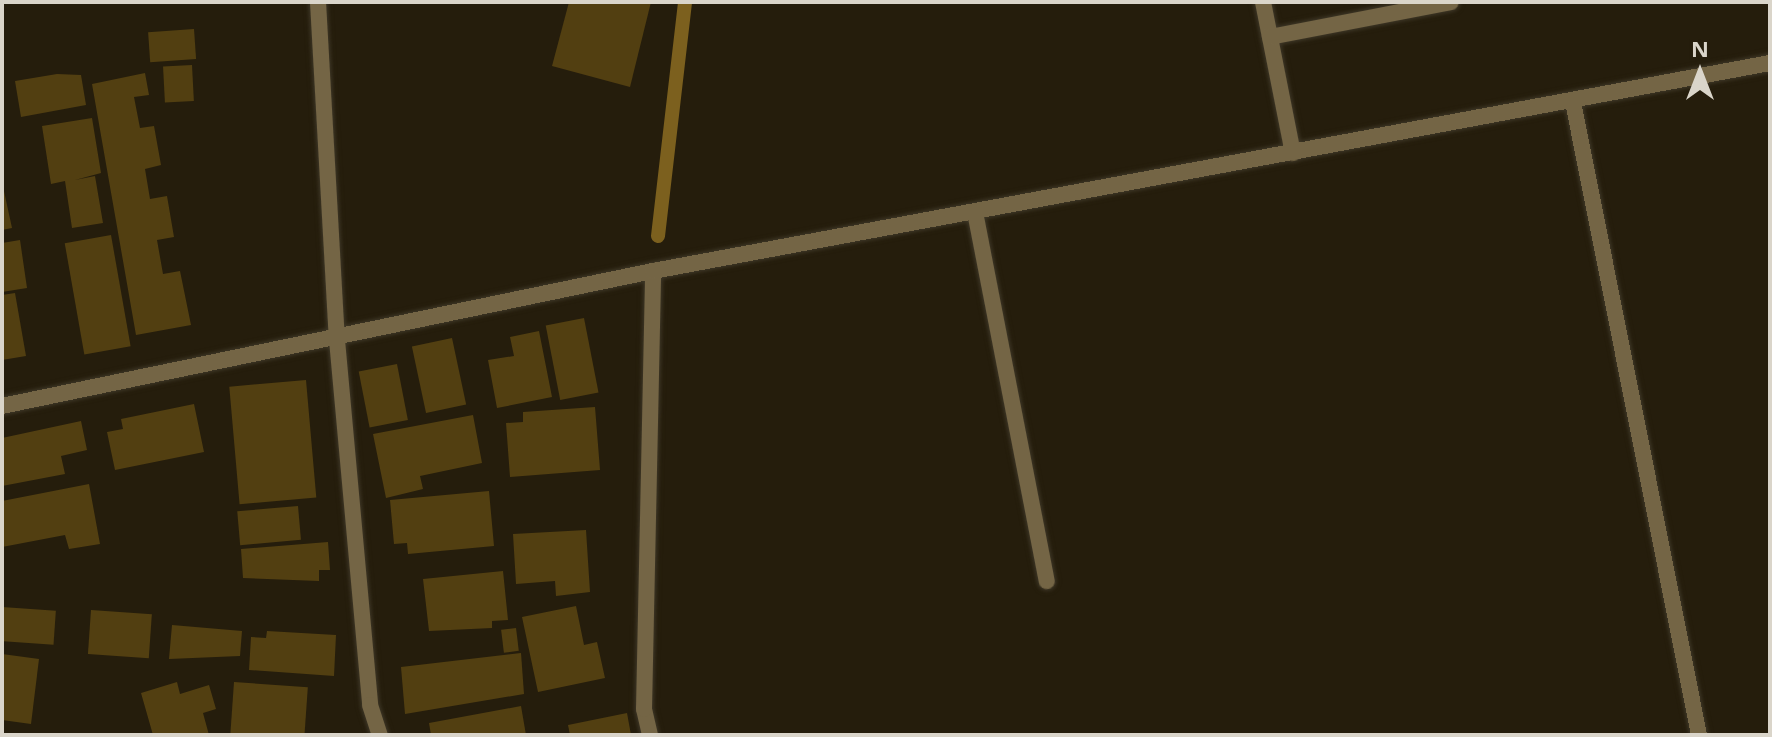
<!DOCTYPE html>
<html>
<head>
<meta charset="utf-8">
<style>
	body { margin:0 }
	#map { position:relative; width:1772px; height:737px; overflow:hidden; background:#251d0c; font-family:"Noto Sans",sans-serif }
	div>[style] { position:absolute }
	.stream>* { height:14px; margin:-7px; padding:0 7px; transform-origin:7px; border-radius:7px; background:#7c601e }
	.building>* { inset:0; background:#523f11; transform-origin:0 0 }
	.roads { filter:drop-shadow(0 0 2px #3e3727) drop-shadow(0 0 2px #3e3727) }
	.lane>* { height:16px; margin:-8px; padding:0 8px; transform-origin:8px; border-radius:8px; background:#746545 }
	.street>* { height:16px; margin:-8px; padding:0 8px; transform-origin:8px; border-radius:8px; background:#746545 }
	span { translate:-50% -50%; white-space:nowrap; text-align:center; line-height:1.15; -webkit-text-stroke:6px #251d0c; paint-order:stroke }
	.frame { position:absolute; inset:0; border:4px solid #dad5ca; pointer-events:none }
	.north { position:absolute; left:1660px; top:32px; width:80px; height:80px; -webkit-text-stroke:6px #251d0c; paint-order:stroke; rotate:0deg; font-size:22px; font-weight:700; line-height:32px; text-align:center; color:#dad5ca }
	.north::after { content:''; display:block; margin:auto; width:28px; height:36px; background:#dad5ca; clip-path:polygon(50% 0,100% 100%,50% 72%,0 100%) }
</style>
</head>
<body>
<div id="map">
	<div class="stream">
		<div style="left:658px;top:236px;width:236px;rotate:-83.4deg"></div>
	</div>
	<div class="building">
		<div style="clip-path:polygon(569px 2px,651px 2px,630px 87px,552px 66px)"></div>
		<div style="left:194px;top:29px;width:30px;height:46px;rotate:86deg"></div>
		<div style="left:192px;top:65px;width:36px;height:29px;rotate:87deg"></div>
		<div style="clip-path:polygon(145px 73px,149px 95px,134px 97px,140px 128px,154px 126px,161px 165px,145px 169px,150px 199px,167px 196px,174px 237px,157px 240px,163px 274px,180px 271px,191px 325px,136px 335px,92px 84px)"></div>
		<div style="clip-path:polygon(57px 74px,81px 75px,86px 105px,21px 117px,15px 81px)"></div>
		<div style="clip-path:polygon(92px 118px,101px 173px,75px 180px,95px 176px,103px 223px,72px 228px,65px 181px,51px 184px,42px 126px)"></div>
		<div style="clip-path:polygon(2px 182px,12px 228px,2px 230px)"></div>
		<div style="left:111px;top:235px;width:113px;height:47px;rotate:80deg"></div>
		<div style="clip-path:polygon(20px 240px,27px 288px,2px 292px,2px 243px)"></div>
		<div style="clip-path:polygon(15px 293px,26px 356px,2px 360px,2px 295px)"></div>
		<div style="left:584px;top:318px;width:76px;height:39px;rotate:79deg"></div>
		<div style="clip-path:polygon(539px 331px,552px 397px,497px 408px,488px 360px,514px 356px,510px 337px)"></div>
		<div style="left:452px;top:338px;width:68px;height:41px;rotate:78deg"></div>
		<div style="left:397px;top:364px;width:57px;height:39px;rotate:79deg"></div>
		<div style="left:306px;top:380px;width:118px;height:77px;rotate:85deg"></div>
		<div style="clip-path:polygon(194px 404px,204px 452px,115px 470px,107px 432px,123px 429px,121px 419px)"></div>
		<div style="clip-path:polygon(595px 407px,600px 470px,510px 477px,506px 423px,523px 422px,523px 412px)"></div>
		<div style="clip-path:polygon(473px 415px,482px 463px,420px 476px,423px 489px,386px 498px,373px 434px)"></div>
		<div style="clip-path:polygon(81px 421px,87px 450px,61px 456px,65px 474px,2px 486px,2px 438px)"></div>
		<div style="clip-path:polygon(89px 484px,100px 544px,69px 549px,65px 535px,2px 547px,2px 501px)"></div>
		<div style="clip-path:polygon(489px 491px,494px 546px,408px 554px,407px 543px,394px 544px,390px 500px)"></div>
		<div style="left:298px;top:506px;width:34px;height:61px;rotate:85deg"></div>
		<div style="clip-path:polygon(586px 530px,590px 592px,556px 596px,555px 581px,516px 584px,513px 534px)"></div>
		<div style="clip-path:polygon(328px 542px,330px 570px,319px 570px,319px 581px,243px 578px,241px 549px)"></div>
		<div style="clip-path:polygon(503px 571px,508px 620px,492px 621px,492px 628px,429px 631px,423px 579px)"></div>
		<div style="clip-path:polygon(576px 606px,584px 645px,597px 642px,605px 678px,538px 692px,522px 617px)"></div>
		<div style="left:2px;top:607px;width:54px;height:34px;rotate:4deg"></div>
		<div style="left:91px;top:610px;width:61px;height:44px;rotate:4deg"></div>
		<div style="clip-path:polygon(172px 625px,242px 631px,240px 656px,169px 659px)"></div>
		<div style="left:516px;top:628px;width:23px;height:15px;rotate:83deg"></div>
		<div style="clip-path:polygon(267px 631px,336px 635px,334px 676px,249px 670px,251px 637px,266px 638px)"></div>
		<div style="clip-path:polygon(521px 653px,524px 694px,405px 714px,401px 667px)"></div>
		<div style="clip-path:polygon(2px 654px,39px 659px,31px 724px,2px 720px)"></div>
		<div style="clip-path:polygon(177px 682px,180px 694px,209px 685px,216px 709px,203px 713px,209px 735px,153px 735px,141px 693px)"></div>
		<div style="left:234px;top:682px;width:74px;height:53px;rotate:4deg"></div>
		<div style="clip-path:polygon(521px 706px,526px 735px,431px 735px,429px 723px)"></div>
		<div style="clip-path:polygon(627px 713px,631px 735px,570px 735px,568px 725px)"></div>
	</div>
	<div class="roads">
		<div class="lane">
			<div style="left:1263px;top:2px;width:154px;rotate:78.8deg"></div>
			<div style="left:1270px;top:37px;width:184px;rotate:-10.9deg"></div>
			<div style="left:975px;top:212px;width:376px;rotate:79deg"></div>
			<div style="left:650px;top:735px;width:27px;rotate:-103deg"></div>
			<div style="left:644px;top:709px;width:438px;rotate:-88.8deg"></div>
		</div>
		<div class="street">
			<div style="left:318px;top:2px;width:339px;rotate:86.8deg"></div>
			<div style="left:337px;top:340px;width:366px;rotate:84.8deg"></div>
			<div style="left:370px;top:705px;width:32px;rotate:72deg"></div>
			<div style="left:1573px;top:102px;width:645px;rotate:78.74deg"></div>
			<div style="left:2px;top:406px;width:665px;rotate:-11.72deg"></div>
			<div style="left:653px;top:271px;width:1136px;rotate:-10.55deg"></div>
		</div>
	</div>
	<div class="frame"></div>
	<div class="north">N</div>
</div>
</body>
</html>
